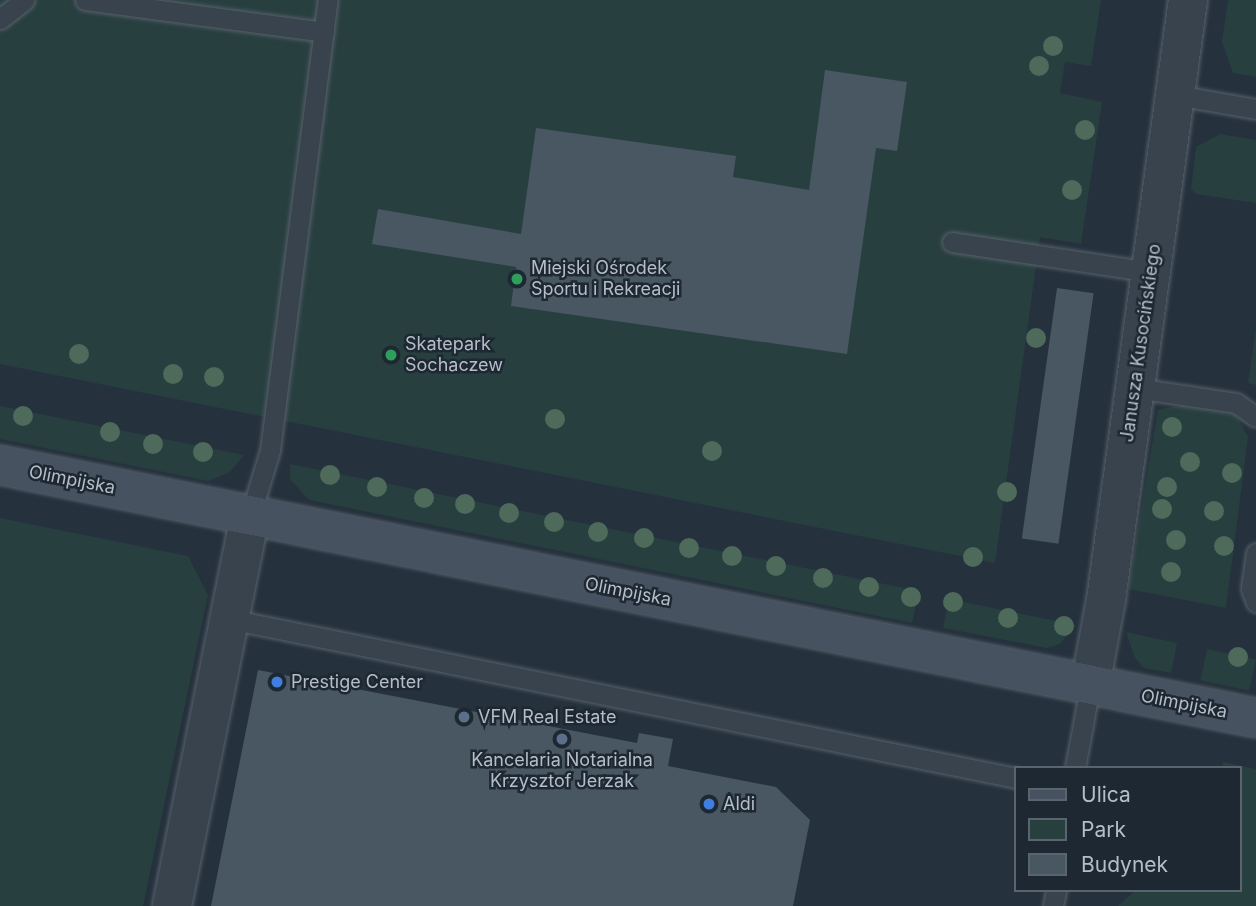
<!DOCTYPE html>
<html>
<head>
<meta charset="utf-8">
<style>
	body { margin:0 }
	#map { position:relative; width:1256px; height:906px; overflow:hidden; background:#25313d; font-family:Inter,sans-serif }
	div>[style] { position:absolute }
	.green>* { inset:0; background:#283f3f; transform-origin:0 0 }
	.building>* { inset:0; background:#495763; transform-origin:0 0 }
	.roads { filter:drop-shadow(0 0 2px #57616b) drop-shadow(0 0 2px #57616b) }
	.lane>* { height:19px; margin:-9.5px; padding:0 9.5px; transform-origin:9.5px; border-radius:9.5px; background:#39434d }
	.street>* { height:38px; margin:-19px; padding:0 19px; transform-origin:19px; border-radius:19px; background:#39434d }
	.secondary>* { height:38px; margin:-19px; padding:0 19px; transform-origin:19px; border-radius:19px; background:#475260 }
	.trees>* { width:20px; height:20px; margin:-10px; border-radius:50%; background:#4d6a5b }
	.dots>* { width:19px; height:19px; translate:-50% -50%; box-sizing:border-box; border:4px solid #1e2832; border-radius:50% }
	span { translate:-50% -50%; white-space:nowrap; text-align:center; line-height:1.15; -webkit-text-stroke:5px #1e2832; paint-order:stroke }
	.poi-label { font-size:18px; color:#b5bec8 }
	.left { translate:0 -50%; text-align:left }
	.street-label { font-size:18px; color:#b5bec8 }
	.legend { position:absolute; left:1014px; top:766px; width:228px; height:126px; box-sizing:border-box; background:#1e2832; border:2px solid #5a646e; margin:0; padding:9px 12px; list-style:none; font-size:21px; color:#b5bec8 }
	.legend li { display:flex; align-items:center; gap:14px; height:35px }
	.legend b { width:35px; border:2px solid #5a646e }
</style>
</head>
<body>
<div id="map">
	<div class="green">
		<div style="clip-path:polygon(0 0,1101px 0,1091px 66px,1065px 62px,1060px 93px,1102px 102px,1081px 244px,1040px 237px,995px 563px,0 364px)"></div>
		<div style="clip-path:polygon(1228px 0,1256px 0,1256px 77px,1233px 73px,1222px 42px)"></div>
		<div style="clip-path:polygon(1220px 134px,1256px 140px,1256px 203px,1196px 194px,1191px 189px,1196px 147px)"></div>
		<div style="clip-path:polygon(1256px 329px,1256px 385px,1248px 383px)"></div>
		<div style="clip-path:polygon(1182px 405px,1236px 414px,1248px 437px,1226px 608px,1128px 589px,1158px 410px)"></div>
		<div style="clip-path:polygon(0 406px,244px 455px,230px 472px,208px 481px,0 439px)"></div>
		<div style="clip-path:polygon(290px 464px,919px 591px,912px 623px,309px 500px,290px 479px)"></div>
		<div style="clip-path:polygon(0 518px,188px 556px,208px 595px,143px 906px,0 906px)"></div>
		<div style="clip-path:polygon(949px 599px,1076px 625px,1060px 644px,1047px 648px,943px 628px)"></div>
		<div style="clip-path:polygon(1126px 632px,1177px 643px,1171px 673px,1144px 668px,1135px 658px)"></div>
		<div style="left:1207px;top:649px;width:50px;height:32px;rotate:12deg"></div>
		<div style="clip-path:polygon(1223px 762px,1256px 769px,1256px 906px,1118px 906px,1136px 890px,1240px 890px,1240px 768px,1222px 768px)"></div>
	</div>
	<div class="building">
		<div style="clip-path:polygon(825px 70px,907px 82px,897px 151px,876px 148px,847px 354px,511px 306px,516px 267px,372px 244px,378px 209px,521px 234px,536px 128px,736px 156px,733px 177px,809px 190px)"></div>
		<div style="left:1057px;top:288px;width:37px;height:253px;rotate:8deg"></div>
		<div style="clip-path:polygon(258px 670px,637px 743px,639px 733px,673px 739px,668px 766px,776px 787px,810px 820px,793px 906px,211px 906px)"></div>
	</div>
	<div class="roads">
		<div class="lane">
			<div style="left:85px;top:0;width:241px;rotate:7.6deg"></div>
			<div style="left:0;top:19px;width:31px;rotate:-38deg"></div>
			<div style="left:1176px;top:95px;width:81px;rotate:9.9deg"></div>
			<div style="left:952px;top:242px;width:201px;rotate:8.6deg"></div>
			<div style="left:1135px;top:388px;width:102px;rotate:8.4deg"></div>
			<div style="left:1236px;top:403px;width:24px;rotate:35deg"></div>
			<div style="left:250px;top:516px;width:69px;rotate:-73.1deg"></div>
			<div style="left:270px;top:450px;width:454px;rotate:-82.7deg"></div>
			<div style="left:1256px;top:553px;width:36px;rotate:98deg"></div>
			<div style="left:1251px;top:589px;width:14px;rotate:69deg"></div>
			<div style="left:229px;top:619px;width:803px;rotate:11.42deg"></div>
			<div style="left:1075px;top:768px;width:83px;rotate:-79.6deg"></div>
			<div style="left:1053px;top:906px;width:16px;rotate:-79deg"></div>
		</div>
		<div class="street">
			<div style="left:1090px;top:686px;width:87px;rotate:-79.5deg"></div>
			<div style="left:1106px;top:600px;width:606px;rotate:-82.22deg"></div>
			<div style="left:172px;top:906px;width:398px;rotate:-78.7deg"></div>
		</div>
		<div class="secondary">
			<div style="left:0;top:465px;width:1281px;rotate:11.39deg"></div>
		</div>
	</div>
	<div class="trees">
		<div style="left:1053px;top:46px"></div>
		<div style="left:1039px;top:66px"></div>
		<div style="left:1085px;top:130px"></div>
		<div style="left:1072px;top:190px"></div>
		<div style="left:1036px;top:338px"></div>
		<div style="left:79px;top:354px"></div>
		<div style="left:173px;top:374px"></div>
		<div style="left:214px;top:377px"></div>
		<div style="left:23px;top:416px"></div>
		<div style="left:555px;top:419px"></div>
		<div style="left:1172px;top:427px"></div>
		<div style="left:110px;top:432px"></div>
		<div style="left:153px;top:444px"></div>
		<div style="left:712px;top:451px"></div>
		<div style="left:203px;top:452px"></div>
		<div style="left:1190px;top:462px"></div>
		<div style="left:1232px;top:473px"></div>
		<div style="left:330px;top:475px"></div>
		<div style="left:377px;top:487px"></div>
		<div style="left:1167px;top:487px"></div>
		<div style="left:1007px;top:492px"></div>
		<div style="left:424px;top:498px"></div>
		<div style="left:465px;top:504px"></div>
		<div style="left:1162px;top:509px"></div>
		<div style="left:1214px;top:511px"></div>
		<div style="left:509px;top:513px"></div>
		<div style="left:554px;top:522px"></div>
		<div style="left:598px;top:532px"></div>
		<div style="left:644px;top:538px"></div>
		<div style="left:1176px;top:540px"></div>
		<div style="left:1224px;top:546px"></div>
		<div style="left:689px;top:548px"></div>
		<div style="left:732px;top:556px"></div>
		<div style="left:973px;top:557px"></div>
		<div style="left:776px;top:566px"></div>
		<div style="left:1171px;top:572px"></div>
		<div style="left:823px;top:578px"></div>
		<div style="left:869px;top:587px"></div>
		<div style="left:911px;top:597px"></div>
		<div style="left:953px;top:602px"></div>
		<div style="left:1008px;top:618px"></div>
		<div style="left:1064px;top:626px"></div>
		<div style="left:1238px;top:657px"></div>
	</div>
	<div class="dots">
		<div style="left:517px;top:279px;background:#2e9e5b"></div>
		<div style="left:391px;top:355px;background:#2e9e5b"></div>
		<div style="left:277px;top:682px;background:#3f7fe0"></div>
		<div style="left:464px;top:717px;background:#5c6f8a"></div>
		<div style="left:562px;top:739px;background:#5c6f8a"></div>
		<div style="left:709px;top:804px;background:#3f7fe0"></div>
	</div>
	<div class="poi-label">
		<span class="left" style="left:531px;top:279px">Miejski Ośrodek<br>Sportu i Rekreacji</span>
		<span class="left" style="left:405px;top:355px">Skatepark<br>Sochaczew</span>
		<span class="left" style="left:291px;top:682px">Prestige Center</span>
		<span class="left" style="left:478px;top:717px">VFM Real Estate</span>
		<span style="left:562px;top:771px">Kancelaria Notarialna<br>Krzysztof Jerzak</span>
		<span class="left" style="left:723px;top:804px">Aldi</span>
	</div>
	<div class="street-label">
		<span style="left:1141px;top:343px;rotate:-82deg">Janusza Kusocińskiego</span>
		<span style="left:72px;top:480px;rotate:11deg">Olimpijska</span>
		<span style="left:628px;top:592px;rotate:11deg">Olimpijska</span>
		<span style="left:1184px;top:704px;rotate:11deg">Olimpijska</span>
	</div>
	<ul class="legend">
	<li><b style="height:9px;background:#475260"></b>Ulica</li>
	<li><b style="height:19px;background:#283f3f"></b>Park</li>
	<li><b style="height:19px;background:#495763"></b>Budynek</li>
	</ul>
</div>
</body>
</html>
